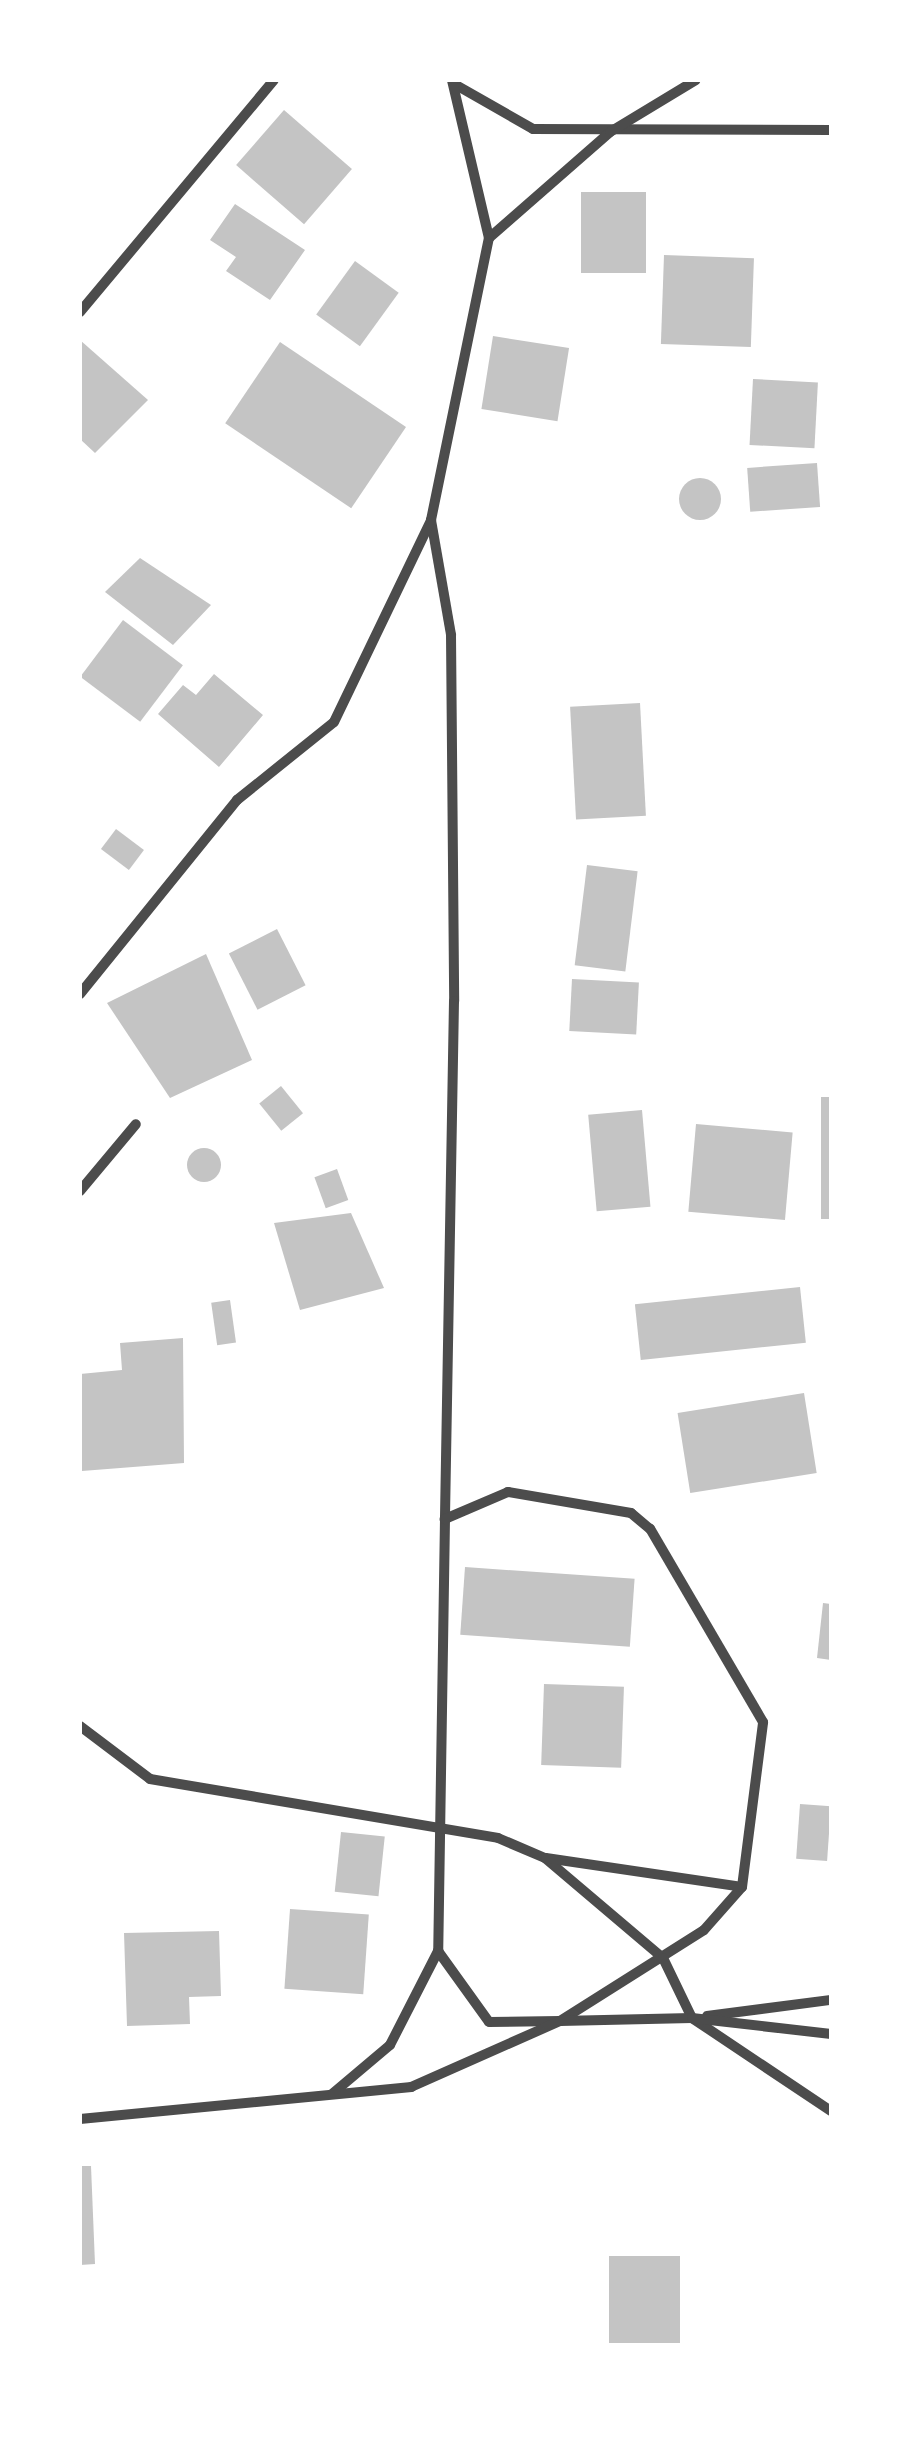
<!DOCTYPE html>
<html>
<head>
<meta charset="utf-8">
<style>
	body { margin:0 }
	#map { position:relative; width:911px; height:2437px; overflow:hidden; background:#fff; font-family:Ubuntu,sans-serif }
	div>[style] { position:absolute }
	.building>* { inset:0; background:#c4c4c4; transform-origin:0 0 }
	.round { border-radius:50% }
	.minor>* { height:10px; margin:-5px; padding:0 5px; transform-origin:5px; border-radius:5px; background:#4c4c4c }
	span { translate:-50% -50%; white-space:nowrap; text-align:center; line-height:1.15; -webkit-text-stroke:8px #fff; paint-order:stroke }
	.frame { position:absolute; inset:0; border:82px solid #fff; pointer-events:none }
</style>
</head>
<body>
<div id="map">
	<div class="building">
		<div style="left:284px;top:110px;width:90px;height:73px;rotate:41deg"></div>
		<div style="left:646px;top:192px;width:81px;height:65px;rotate:90deg"></div>
		<div style="clip-path:polygon(235px 204px,305px 250px,270px 300px,226px 271px,236px 257px,210px 240px)"></div>
		<div style="left:664px;top:255px;width:90px;height:89px;rotate:2deg"></div>
		<div style="left:355px;top:261px;width:54px;height:66px;rotate:36deg"></div>
		<div style="left:493px;top:336px;width:77px;height:74px;rotate:9deg"></div>
		<div style="clip-path:polygon(80px 340px,148px 400px,95px 453px,80px 439px)"></div>
		<div style="left:280px;top:342px;width:152px;height:98px;rotate:34deg"></div>
		<div style="left:753px;top:379px;width:65px;height:66px;rotate:3deg"></div>
		<div style="left:817px;top:463px;width:44px;height:70px;rotate:86deg"></div>
		<div class="round" style="left:679px;top:478px;width:42px;height:42px"></div>
		<div style="clip-path:polygon(140px 558px,211px 605px,173px 645px,105px 592px)"></div>
		<div style="left:123px;top:620px;width:75px;height:71px;rotate:37deg"></div>
		<div style="clip-path:polygon(214px 674px,263px 715px,219px 767px,158px 714px,183px 685px,196px 695px)"></div>
		<div style="left:640px;top:703px;width:113px;height:70px;rotate:87deg"></div>
		<div style="left:116px;top:829px;width:35px;height:25px;rotate:37deg"></div>
		<div style="left:587px;top:865px;width:51px;height:101px;rotate:7deg"></div>
		<div style="left:277px;top:929px;width:63px;height:54px;rotate:63deg"></div>
		<div style="clip-path:polygon(206px 954px,252px 1060px,170px 1098px,107px 1003px)"></div>
		<div style="left:572px;top:979px;width:67px;height:52px;rotate:3deg"></div>
		<div style="left:281px;top:1086px;width:35px;height:28px;rotate:51deg"></div>
		<div style="left:831px;top:1097px;width:122px;height:10px;rotate:90deg"></div>
		<div style="left:642px;top:1110px;width:97px;height:54px;rotate:85deg"></div>
		<div style="left:696px;top:1124px;width:97px;height:88px;rotate:5deg"></div>
		<div class="round" style="left:187px;top:1148px;width:34px;height:34px"></div>
		<div style="left:337px;top:1169px;width:33px;height:24px;rotate:70deg"></div>
		<div style="clip-path:polygon(351px 1213px,384px 1288px,300px 1310px,274px 1223px)"></div>
		<div style="left:800px;top:1287px;width:56px;height:166px;rotate:84deg"></div>
		<div style="left:230px;top:1300px;width:43px;height:19px;rotate:82deg"></div>
		<div style="clip-path:polygon(183px 1338px,184px 1463px,82px 1471px,80px 1374px,122px 1370px,120px 1343px)"></div>
		<div style="left:804px;top:1393px;width:81px;height:128px;rotate:81deg"></div>
		<div style="left:465px;top:1567px;width:170px;height:68px;rotate:4deg"></div>
		<div style="clip-path:polygon(823px 1603px,831px 1604px,831px 1660px,817px 1658px)"></div>
		<div style="left:544px;top:1684px;width:80px;height:81px;rotate:2deg"></div>
		<div style="left:800px;top:1804px;width:31px;height:55px;rotate:4deg"></div>
		<div style="left:341px;top:1832px;width:44px;height:60px;rotate:6deg"></div>
		<div style="left:290px;top:1909px;width:79px;height:80px;rotate:4deg"></div>
		<div style="clip-path:polygon(219px 1931px,221px 1996px,189px 1997px,190px 2024px,127px 2026px,124px 1933px)"></div>
		<div style="clip-path:polygon(80px 2166px,91px 2166px,95px 2264px,80px 2265px)"></div>
		<div style="left:609px;top:2256px;width:71px;height:87px"></div>
	</div>
	<div class="minor">
		<div style="left:456px;top:85px;width:89px;rotate:29.7deg"></div>
		<div style="left:533px;top:129px;width:298px;rotate:0.2deg"></div>
		<div style="left:489px;top:238px;width:161px;rotate:-41.2deg"></div>
		<div style="left:610px;top:132px;width:100px;rotate:-31.2deg"></div>
		<div style="left:80px;top:312px;width:302px;rotate:-50.1deg"></div>
		<div style="left:431px;top:520px;width:117px;rotate:80.1deg"></div>
		<div style="left:451px;top:635px;width:366px;rotate:89.5deg"></div>
		<div style="left:454px;top:1001px;width:518px;rotate:91deg"></div>
		<div style="left:445px;top:1519px;width:432px;rotate:90.9deg"></div>
		<div style="left:438px;top:1951px;width:87px;rotate:54.3deg"></div>
		<div style="left:489px;top:2022px;width:71px;rotate:-0.8deg"></div>
		<div style="left:560px;top:2021px;width:170px;rotate:-32.3deg"></div>
		<div style="left:704px;top:1930px;width:57px;rotate:-48.5deg"></div>
		<div style="left:742px;top:1887px;width:166px;rotate:-82.7deg"></div>
		<div style="left:763px;top:1722px;width:224px;rotate:-120.3deg"></div>
		<div style="left:650px;top:1529px;width:25px;rotate:-140deg"></div>
		<div style="left:631px;top:1513px;width:125px;rotate:-170.3deg"></div>
		<div style="left:508px;top:1492px;width:69px;rotate:156.8deg"></div>
		<div style="left:80px;top:994px;width:250px;rotate:-51deg"></div>
		<div style="left:237px;top:800px;width:124px;rotate:-38.8deg"></div>
		<div style="left:334px;top:722px;width:224px;rotate:-64.3deg"></div>
		<div style="left:431px;top:520px;width:288px;rotate:-78.4deg"></div>
		<div style="left:489px;top:238px;width:162px;rotate:-103.2deg"></div>
		<div style="left:80px;top:1191px;width:87px;rotate:-50.1deg"></div>
		<div style="left:80px;top:1726px;width:88px;rotate:37.1deg"></div>
		<div style="left:150px;top:1779px;width:353px;rotate:9.6deg"></div>
		<div style="left:498px;top:1838px;width:51px;rotate:23.1deg"></div>
		<div style="left:545px;top:1858px;width:155px;rotate:40.3deg"></div>
		<div style="left:663px;top:1958px;width:67px;rotate:64.2deg"></div>
		<div style="left:692px;top:2018px;width:167px;rotate:33.8deg"></div>
		<div style="left:546px;top:1858px;width:198px;rotate:8.4deg"></div>
		<div style="left:707px;top:2016px;width:125px;rotate:-7.4deg"></div>
		<div style="left:332px;top:2094px;width:76px;rotate:-40.2deg"></div>
		<div style="left:390px;top:2045px;width:106px;rotate:-62.9deg"></div>
		<div style="left:80px;top:2119px;width:333px;rotate:-5.5deg"></div>
		<div style="left:411px;top:2087px;width:163px;rotate:-23.9deg"></div>
		<div style="left:560px;top:2021px;width:132px;rotate:-1.3deg"></div>
		<div style="left:692px;top:2018px;width:140px;rotate:6.6deg"></div>
	</div>
	<div class="frame"></div>
</div>
</body>
</html>
